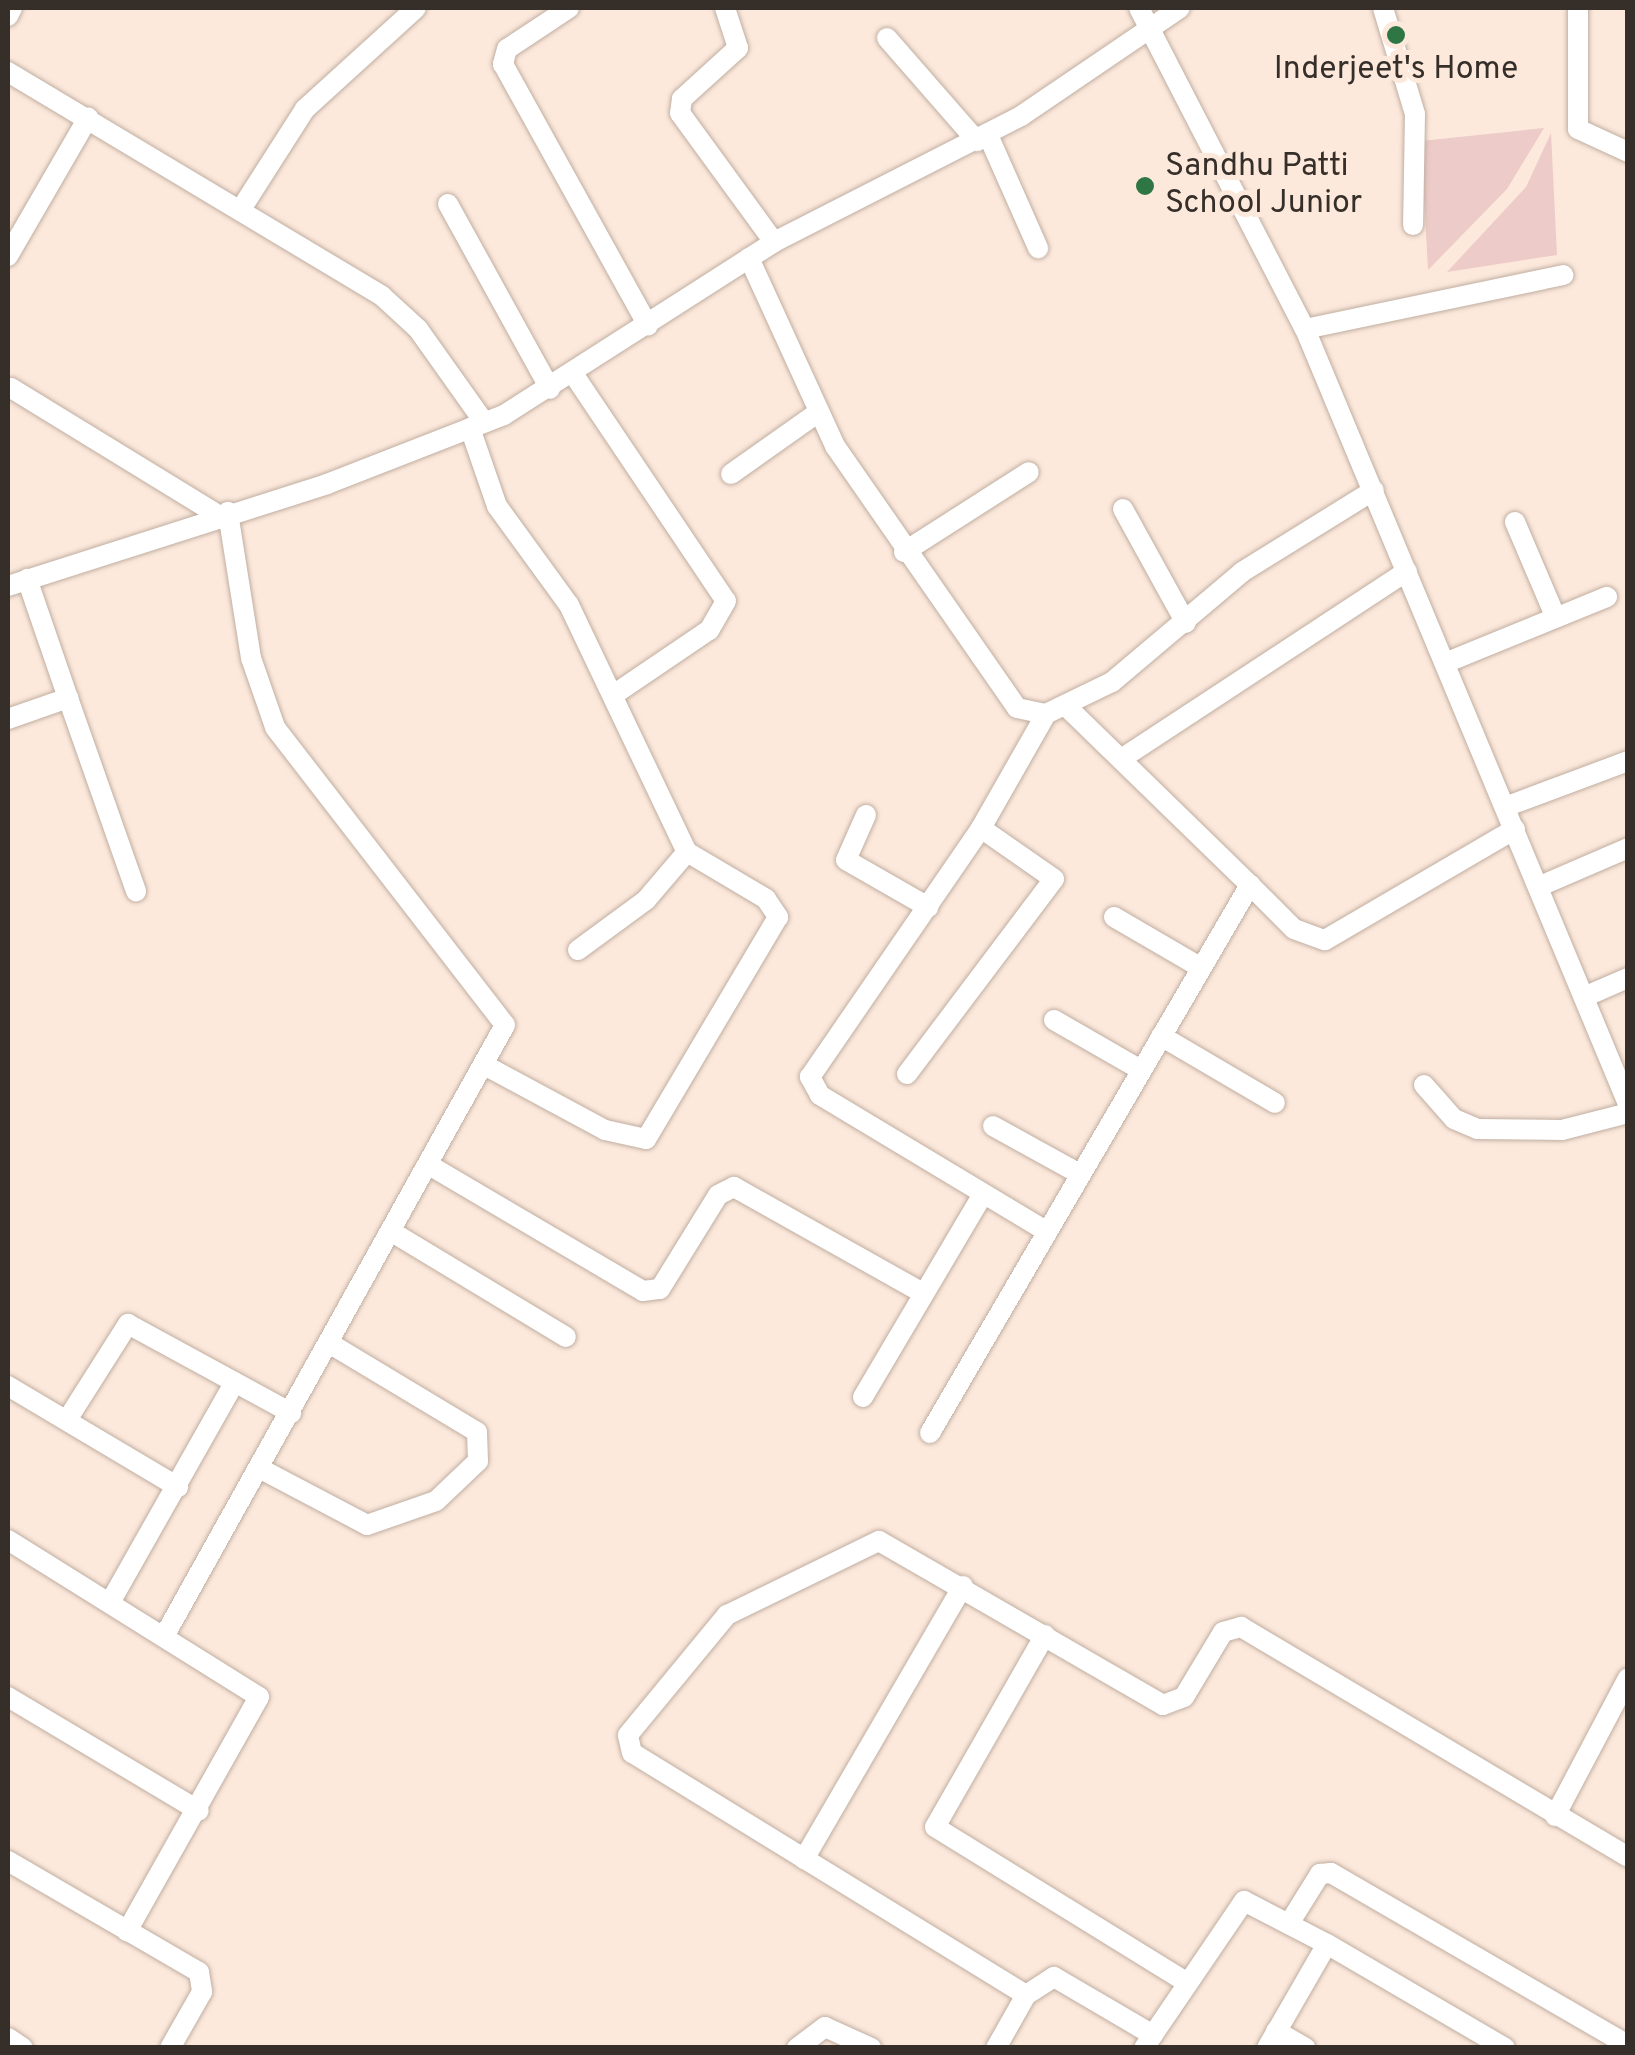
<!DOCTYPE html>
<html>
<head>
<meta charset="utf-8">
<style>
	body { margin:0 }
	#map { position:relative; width:1635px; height:2055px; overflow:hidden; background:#fce9dc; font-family:Overpass,sans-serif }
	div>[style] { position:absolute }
	.green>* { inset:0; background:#eccbc9 }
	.roads { filter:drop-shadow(0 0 2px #c0aea1) drop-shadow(0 0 2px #c0aea1) }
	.minor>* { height:20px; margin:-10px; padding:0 10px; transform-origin:10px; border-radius:10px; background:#fff }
	.dots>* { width:28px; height:28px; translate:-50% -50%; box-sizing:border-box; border:5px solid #fce9dc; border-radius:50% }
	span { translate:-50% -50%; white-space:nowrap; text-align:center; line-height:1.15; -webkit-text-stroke:10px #fce9dc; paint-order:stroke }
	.poi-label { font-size:32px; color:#352e29 }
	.left { translate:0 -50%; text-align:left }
	.frame { position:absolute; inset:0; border:10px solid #352e29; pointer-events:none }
</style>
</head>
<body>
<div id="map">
	<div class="green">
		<div style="clip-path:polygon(1544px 128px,1507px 189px,1428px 270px,1421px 141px)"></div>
		<div style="clip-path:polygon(1551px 133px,1557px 255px,1447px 272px,1526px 187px)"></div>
	</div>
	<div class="roads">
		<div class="minor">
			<div style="left:569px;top:8px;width:74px;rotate:146.5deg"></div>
			<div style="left:507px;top:49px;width:16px;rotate:105deg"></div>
			<div style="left:503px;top:64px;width:299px;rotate:61deg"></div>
			<div style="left:725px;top:8px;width:42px;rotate:72deg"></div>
			<div style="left:738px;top:48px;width:76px;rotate:137.7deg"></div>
			<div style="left:682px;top:99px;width:14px;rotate:98deg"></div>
			<div style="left:680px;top:113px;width:160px;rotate:53.9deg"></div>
			<div style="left:1139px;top:8px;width:361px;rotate:62.7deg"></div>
			<div style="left:1305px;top:329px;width:840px;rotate:67.37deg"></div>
			<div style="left:1383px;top:8px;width:111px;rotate:73.2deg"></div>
			<div style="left:1415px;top:114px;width:111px;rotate:91deg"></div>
			<div style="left:1578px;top:8px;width:121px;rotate:90deg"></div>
			<div style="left:1578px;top:129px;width:55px;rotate:24.7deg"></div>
			<div style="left:8px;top:16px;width:9px;rotate:-63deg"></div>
			<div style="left:887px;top:38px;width:137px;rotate:48.9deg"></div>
			<div style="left:8px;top:72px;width:436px;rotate:30.9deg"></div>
			<div style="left:382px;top:296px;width:49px;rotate:42.5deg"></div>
			<div style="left:418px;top:329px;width:114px;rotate:54.6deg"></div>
			<div style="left:988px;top:135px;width:124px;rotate:66.1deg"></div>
			<div style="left:448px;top:204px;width:211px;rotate:61.1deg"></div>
			<div style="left:243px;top:206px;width:115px;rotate:-57.4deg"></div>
			<div style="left:305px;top:109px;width:150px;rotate:-42.3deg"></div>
			<div style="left:8px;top:256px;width:160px;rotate:-59.9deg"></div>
			<div style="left:749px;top:258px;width:207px;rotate:65.4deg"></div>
			<div style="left:835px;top:446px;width:319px;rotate:55.2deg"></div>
			<div style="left:1017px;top:708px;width:30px;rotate:12deg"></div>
			<div style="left:1046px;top:714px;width:73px;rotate:-25.9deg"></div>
			<div style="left:1112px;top:682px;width:170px;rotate:-40.2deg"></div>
			<div style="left:1242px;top:572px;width:155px;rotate:-31.8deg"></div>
			<div style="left:1305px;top:329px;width:264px;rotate:-11.8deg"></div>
			<div style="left:574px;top:375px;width:272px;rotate:56.1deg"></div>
			<div style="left:726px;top:601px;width:34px;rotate:120deg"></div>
			<div style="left:709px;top:630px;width:114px;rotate:145.8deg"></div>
			<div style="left:11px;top:388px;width:243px;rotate:31.5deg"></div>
			<div style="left:470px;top:428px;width:83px;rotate:70.9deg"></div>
			<div style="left:497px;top:506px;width:122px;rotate:54deg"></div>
			<div style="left:569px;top:605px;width:274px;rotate:64.5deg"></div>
			<div style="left:687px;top:852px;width:92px;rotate:30.7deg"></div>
			<div style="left:766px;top:899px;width:22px;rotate:56deg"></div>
			<div style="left:778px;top:917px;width:258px;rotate:120.7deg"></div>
			<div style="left:646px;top:1139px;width:42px;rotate:-167.6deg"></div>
			<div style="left:605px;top:1130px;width:135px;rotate:-151.7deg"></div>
			<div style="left:731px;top:474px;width:105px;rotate:-35.3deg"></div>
			<div style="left:1123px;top:509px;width:130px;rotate:61.1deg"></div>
			<div style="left:1515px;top:522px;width:104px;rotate:66.9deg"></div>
			<div style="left:904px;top:552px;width:148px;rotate:-32.6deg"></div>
			<div style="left:8px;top:586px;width:335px;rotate:-17.7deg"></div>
			<div style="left:327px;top:484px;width:190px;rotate:-21.3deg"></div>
			<div style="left:504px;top:415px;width:321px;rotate:-32.6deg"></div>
			<div style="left:774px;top:242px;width:277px;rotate:-27deg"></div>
			<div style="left:1021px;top:116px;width:192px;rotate:-34.2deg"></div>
			<div style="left:1445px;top:663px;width:175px;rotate:-22.2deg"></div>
			<div style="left:68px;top:698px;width:205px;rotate:70.6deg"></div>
			<div style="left:1068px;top:708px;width:254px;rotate:44.2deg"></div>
			<div style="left:8px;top:719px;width:64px;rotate:-19.3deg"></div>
			<div style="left:68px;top:698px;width:126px;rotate:-109deg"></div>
			<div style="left:1121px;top:759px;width:342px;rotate:-33.3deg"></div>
			<div style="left:1505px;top:807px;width:131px;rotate:-20.5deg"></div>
			<div style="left:866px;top:815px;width:49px;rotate:114deg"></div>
			<div style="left:846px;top:860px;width:95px;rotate:29.8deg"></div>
			<div style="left:1538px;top:887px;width:98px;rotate:-23.4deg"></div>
			<div style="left:1114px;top:917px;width:99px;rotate:30.2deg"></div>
			<div style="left:578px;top:950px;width:84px;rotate:-36.3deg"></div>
			<div style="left:646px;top:900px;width:63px;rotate:-49.5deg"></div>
			<div style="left:1584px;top:997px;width:48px;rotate:-23.4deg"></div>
			<div style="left:1054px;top:1020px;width:100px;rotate:29.9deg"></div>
			<div style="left:1161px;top:1036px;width:132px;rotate:30.4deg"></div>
			<div style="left:907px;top:1074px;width:244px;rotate:-53deg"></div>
			<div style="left:1054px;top:879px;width:89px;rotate:-145.1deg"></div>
			<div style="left:1424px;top:1085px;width:45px;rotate:48.6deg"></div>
			<div style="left:1454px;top:1119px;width:25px;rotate:23deg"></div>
			<div style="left:1477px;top:1129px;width:85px;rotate:0.7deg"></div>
			<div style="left:1562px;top:1130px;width:68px;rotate:-14.4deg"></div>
			<div style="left:993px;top:1126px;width:99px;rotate:28.9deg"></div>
			<div style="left:429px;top:1165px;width:248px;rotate:30.5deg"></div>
			<div style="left:643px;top:1291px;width:17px;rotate:-7deg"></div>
			<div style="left:660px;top:1289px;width:110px;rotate:-58.3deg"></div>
			<div style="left:718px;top:1195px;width:18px;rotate:-27deg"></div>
			<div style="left:734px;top:1187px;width:217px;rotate:29.3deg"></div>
			<div style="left:1046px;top:1231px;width:264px;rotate:-149deg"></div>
			<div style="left:820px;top:1095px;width:21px;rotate:-119deg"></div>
			<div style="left:810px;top:1077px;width:302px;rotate:-55.5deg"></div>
			<div style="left:981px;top:828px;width:131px;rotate:-60.3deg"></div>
			<div style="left:392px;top:1232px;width:203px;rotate:31.1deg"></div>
			<div style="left:8px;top:1386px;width:198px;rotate:30.7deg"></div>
			<div style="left:863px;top:1397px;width:234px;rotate:-59.4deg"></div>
			<div style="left:67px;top:1420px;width:114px;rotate:-57.6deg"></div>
			<div style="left:128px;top:1324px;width:186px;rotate:28.6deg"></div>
			<div style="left:930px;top:1433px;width:635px;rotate:-59.72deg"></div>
			<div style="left:1250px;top:885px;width:62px;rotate:45deg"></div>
			<div style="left:1294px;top:929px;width:33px;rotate:20deg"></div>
			<div style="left:1325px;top:940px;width:220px;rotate:-30.3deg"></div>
			<div style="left:259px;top:1468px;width:122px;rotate:27.8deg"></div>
			<div style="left:367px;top:1525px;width:73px;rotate:-19.2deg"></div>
			<div style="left:436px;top:1501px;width:58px;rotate:-43.6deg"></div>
			<div style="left:478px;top:1461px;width:29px;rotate:-92deg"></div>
			<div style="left:477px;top:1432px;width:173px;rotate:-149deg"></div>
			<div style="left:8px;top:1540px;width:296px;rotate:32deg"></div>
			<div style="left:259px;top:1697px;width:269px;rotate:119.4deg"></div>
			<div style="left:112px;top:1599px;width:249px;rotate:-60.5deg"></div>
			<div style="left:166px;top:1633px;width:696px;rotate:-60.86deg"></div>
			<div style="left:505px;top:1025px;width:376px;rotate:-127.7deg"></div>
			<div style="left:275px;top:727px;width:73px;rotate:-109.2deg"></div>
			<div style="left:251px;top:658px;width:148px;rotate:-99deg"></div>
			<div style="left:1045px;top:1635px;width:221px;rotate:119.8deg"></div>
			<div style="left:935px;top:1827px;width:297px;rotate:31.7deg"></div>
			<div style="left:8px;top:1697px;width:222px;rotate:30.8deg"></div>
			<div style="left:1555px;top:1816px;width:156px;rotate:-62.1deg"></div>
			<div style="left:804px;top:1859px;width:316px;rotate:-59.8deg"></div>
			<div style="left:8px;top:1861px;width:221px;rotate:30.2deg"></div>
			<div style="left:199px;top:1972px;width:20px;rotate:81deg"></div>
			<div style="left:202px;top:1992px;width:64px;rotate:119.7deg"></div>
			<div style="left:1290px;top:1922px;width:57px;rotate:-58deg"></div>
			<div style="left:1320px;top:1874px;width:11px;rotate:-5deg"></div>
			<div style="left:1331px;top:1873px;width:343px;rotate:30.1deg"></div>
			<div style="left:1276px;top:2031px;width:34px;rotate:30deg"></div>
			<div style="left:1153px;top:2035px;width:115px;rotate:-149.6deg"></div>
			<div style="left:1054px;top:1977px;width:33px;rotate:147deg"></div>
			<div style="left:1026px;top:1995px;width:462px;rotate:-148.4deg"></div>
			<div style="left:632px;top:1753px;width:18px;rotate:-103deg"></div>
			<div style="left:628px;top:1735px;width:156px;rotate:-50.5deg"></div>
			<div style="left:727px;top:1615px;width:169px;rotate:-26deg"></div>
			<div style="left:879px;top:1541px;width:328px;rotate:30deg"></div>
			<div style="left:1163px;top:1705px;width:22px;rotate:-21deg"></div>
			<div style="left:1184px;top:1697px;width:76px;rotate:-59deg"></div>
			<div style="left:1223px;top:1632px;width:19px;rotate:-16deg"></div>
			<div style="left:1241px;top:1627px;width:450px;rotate:30.7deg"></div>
			<div style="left:8px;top:2038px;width:18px;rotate:34deg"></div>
			<div style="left:797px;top:2048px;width:35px;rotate:-37deg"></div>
			<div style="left:825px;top:2027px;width:51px;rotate:24.5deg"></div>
			<div style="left:996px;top:2048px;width:61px;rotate:-60.5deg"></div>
			<div style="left:1144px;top:2048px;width:178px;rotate:-55.8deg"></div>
			<div style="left:1244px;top:1901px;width:93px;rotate:27.4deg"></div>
			<div style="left:1267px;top:2048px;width:120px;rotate:-60deg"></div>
			<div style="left:1327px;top:1944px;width:206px;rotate:30.3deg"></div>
		</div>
	</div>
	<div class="dots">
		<div style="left:1396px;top:35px;background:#2e7744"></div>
		<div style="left:1145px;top:186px;background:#2e7744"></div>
	</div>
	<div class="poi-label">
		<span style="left:1396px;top:70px">Inderjeet's Home</span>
		<span class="left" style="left:1165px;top:186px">Sandhu Patti<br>School Junior</span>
	</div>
	<div class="frame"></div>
</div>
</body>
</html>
